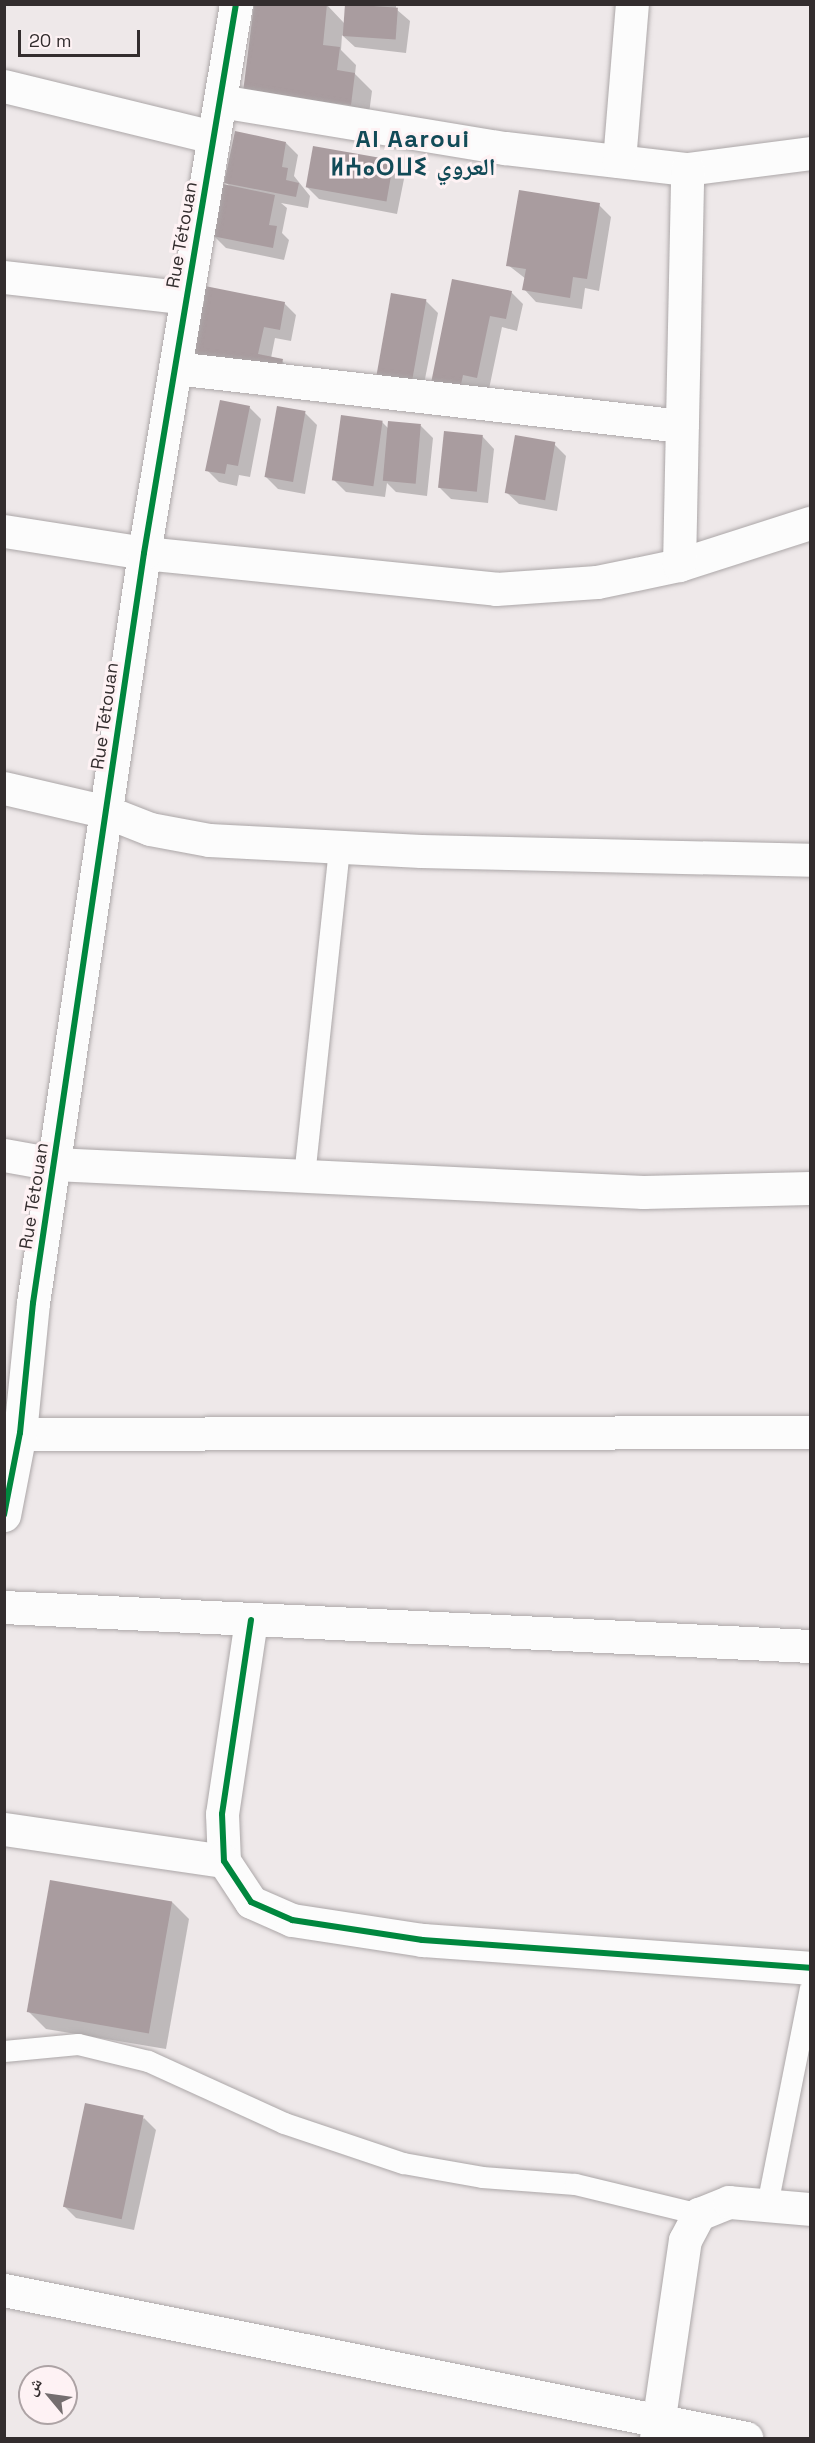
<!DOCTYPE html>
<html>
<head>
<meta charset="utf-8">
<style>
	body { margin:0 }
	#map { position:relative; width:815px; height:2443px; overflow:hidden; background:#eee8e9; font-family:"Space Grotesk","Noto Naskh Arabic","Noto Sans Tifinagh",sans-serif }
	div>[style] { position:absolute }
	.shadow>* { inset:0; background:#0003 }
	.building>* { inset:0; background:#a99c9f; transform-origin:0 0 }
	.roads { filter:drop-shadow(0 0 2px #aca7a8) drop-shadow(0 0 2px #aca7a8) }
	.service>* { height:21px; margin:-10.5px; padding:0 10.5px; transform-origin:10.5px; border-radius:10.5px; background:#fcfcfc }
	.minor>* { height:33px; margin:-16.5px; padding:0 16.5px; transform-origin:16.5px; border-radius:16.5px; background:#fcfcfc }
	.cycleway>* { height:6px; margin:-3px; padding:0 3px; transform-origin:3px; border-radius:3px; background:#00873e }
	span { translate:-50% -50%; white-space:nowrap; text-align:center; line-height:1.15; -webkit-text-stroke:6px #fef2f4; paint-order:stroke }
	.street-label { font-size:18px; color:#332d2e }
	.district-label { font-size:24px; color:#124a57; font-weight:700; letter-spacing:1.5px }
	.frame { position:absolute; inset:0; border:6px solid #332d2e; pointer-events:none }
	.north { position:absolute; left:18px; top:2365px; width:60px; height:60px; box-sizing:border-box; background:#fef2f4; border:2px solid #ada3a5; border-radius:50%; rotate:299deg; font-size:16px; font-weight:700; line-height:24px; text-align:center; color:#332d2e }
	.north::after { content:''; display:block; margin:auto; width:21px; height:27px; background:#746e6f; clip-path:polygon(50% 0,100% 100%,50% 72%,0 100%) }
	.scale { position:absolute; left:18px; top:30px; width:122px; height:27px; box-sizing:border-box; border:3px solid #332d2e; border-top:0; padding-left:8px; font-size:18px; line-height:21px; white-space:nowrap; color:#332d2e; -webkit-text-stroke:4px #fef2f4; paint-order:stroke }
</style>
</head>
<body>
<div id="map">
	<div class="shadow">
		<div style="clip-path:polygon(347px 4px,396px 4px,396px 9px,410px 21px,406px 53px,355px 47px,342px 35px,341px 50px,356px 65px,355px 74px,372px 91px,368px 121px,262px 109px,327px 5px,344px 23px)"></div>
		<div style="clip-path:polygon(286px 143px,298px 155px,294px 176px,310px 196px,308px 208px,281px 203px,287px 208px,282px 233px,289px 240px,284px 260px,226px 248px,214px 236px,231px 187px,226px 183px)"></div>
		<div style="clip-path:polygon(393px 162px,405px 174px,397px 214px,319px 199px,307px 187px)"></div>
		<div style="clip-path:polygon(599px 205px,611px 217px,599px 291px,585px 288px,582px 309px,536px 302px,524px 289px,526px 279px,508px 265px)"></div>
		<div style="clip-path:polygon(453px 280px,511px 292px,523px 304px,517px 331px,502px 327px,489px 389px,443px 399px)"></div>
		<div style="clip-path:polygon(426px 301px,438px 313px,422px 394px,388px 388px)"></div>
		<div style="clip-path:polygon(284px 303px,296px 315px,291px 341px,275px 338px,271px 358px,282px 361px,294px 373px,191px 356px)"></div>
		<div style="clip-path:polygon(249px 407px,261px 419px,250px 477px,239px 475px,237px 486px,219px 482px,207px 470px)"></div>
		<div style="clip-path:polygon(305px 413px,317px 425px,305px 494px,278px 489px,266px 477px)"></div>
		<div style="clip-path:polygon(382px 422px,389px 429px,421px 426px,433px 438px,427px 496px,396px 492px,387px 483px,385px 497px,346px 492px,334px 480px)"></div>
		<div style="clip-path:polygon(482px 436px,494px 449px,488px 503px,451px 499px,439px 487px)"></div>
		<div style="clip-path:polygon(554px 444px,566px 456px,557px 511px,519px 504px,506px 492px)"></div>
		<div style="clip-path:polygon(172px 1902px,189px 1919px,166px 2049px,46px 2029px,29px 2012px)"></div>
		<div style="clip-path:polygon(144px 2118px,156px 2130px,134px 2230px,76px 2218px,64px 2206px)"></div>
	</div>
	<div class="building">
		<div style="clip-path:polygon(254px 4px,327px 4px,323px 45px,340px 47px,337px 70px,355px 73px,351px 105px,243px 92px)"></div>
		<div style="left:345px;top:4px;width:53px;height:32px;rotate:4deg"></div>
		<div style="clip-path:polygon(235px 131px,286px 142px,282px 167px,288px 168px,286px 180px,299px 183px,296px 197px,224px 183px)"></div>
		<div style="left:313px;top:146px;width:82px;height:42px;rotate:10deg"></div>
		<div style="clip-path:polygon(223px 184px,275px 195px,269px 225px,277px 226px,273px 248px,212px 236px)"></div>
		<div style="clip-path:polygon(519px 190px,600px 203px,587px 279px,573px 277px,570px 298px,522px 290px,526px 269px,506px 266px)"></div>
		<div style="clip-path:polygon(452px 279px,512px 291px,506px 319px,490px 316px,477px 378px,463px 375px,459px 394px,430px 388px)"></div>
		<div style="clip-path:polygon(200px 285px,285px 302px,280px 330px,264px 327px,258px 354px,283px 359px,280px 374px,189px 356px)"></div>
		<div style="left:391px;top:293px;width:36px;height:85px;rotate:10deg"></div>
		<div style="clip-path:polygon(220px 400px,250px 406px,238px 466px,227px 464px,225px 474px,205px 471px)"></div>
		<div style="left:277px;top:406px;width:29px;height:72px;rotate:10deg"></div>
		<div style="left:341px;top:415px;width:42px;height:66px;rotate:8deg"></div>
		<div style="left:388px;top:421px;width:33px;height:60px;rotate:5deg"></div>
		<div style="left:444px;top:431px;width:39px;height:57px;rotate:6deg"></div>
		<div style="left:515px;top:435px;width:41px;height:59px;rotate:10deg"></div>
		<div style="left:50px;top:1880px;width:124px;height:134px;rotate:10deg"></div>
		<div style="left:85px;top:2103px;width:60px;height:106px;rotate:12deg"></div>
	</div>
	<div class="roads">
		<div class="service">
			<div style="left:304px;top:1176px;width:332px;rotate:-83.9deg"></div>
			<div style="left:4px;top:2051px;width:74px;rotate:-5.4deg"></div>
			<div style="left:78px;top:2044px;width:72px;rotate:13.7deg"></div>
			<div style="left:148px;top:2061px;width:149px;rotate:24.5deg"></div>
			<div style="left:284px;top:2123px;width:126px;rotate:18.6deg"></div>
			<div style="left:403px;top:2163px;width:80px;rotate:10deg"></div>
			<div style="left:482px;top:2177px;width:93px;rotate:4.3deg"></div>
			<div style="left:575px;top:2184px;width:128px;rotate:13.6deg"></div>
			<div style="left:767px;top:2205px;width:221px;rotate:-78.8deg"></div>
		</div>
		<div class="minor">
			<div style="left:4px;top:86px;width:216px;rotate:13.7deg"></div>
			<div style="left:220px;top:101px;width:289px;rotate:9.4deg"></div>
			<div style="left:505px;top:148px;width:183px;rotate:6.6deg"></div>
			<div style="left:687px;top:169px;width:124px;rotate:-7.4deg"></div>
			<div style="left:619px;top:161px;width:158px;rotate:-85.3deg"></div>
			<div style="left:4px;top:277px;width:184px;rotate:6.5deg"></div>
			<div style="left:175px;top:368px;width:510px;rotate:6.53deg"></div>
			<div style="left:4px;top:531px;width:142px;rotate:8.9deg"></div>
			<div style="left:144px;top:553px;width:354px;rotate:5.8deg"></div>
			<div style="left:496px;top:589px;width:101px;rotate:-4deg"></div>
			<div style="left:597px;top:582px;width:84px;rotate:-11.7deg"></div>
			<div style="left:679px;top:565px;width:138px;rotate:-17.8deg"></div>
			<div style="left:679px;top:565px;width:396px;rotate:-88.8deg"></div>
			<div style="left:4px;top:788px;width:106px;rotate:13.1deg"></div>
			<div style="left:107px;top:812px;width:46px;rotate:21.6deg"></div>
			<div style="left:150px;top:829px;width:60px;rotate:10.6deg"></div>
			<div style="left:209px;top:840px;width:212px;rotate:3deg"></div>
			<div style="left:421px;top:851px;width:389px;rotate:1.3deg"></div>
			<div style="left:4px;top:1155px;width:51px;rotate:10.2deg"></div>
			<div style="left:54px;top:1164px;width:590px;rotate:2.72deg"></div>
			<div style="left:643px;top:1192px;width:167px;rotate:-1.4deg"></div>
			<div style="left:4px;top:1434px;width:806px;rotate:-0.14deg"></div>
			<div style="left:4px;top:1515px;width:84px;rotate:-79deg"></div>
			<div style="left:20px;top:1433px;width:131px;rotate:-84.3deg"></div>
			<div style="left:33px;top:1303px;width:758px;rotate:-81.58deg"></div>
			<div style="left:144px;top:553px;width:557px;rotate:-80.49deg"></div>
			<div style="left:4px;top:1607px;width:807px;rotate:2.77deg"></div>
			<div style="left:251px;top:1620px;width:196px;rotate:98.5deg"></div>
			<div style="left:222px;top:1814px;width:47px;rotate:87.6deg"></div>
			<div style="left:224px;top:1861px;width:49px;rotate:56.6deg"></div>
			<div style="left:251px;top:1902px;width:45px;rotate:23.7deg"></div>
			<div style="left:292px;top:1920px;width:132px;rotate:8.7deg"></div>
			<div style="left:422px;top:1940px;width:389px;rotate:4.1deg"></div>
			<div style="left:4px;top:1829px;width:222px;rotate:8.3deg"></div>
			<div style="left:4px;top:2290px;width:757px;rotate:11.28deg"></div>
			<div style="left:656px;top:2438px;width:200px;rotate:-81.7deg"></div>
			<div style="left:685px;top:2240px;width:30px;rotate:-62deg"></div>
			<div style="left:699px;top:2214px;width:32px;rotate:-22deg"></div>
			<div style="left:729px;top:2202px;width:81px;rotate:4.9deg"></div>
		</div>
	</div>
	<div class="cycleway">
		<div style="left:4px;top:1515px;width:84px;rotate:-79deg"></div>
		<div style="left:20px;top:1433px;width:131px;rotate:-84.3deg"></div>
		<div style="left:33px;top:1303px;width:758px;rotate:-81.58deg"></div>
		<div style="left:144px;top:553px;width:557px;rotate:-80.49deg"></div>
		<div style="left:251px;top:1620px;width:196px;rotate:98.5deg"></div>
		<div style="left:222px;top:1814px;width:47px;rotate:87.6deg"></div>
		<div style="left:224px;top:1861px;width:49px;rotate:56.6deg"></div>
		<div style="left:251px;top:1902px;width:45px;rotate:23.7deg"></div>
		<div style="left:292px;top:1920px;width:132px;rotate:8.7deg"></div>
		<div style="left:422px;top:1940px;width:389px;rotate:4.1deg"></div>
	</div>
	<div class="street-label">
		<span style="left:182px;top:235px;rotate:-80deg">Rue Tétouan</span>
		<span style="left:105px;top:716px;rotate:-82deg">Rue Tétouan</span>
		<span style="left:34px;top:1196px;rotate:-81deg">Rue Tétouan</span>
	</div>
	<div class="district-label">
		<span style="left:413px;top:153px">Al Aaroui<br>ⵍⵄⴰⵔⵡⵉ العروي</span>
	</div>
	<div class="frame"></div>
	<div class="north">ش</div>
	<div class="scale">20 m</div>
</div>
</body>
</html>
